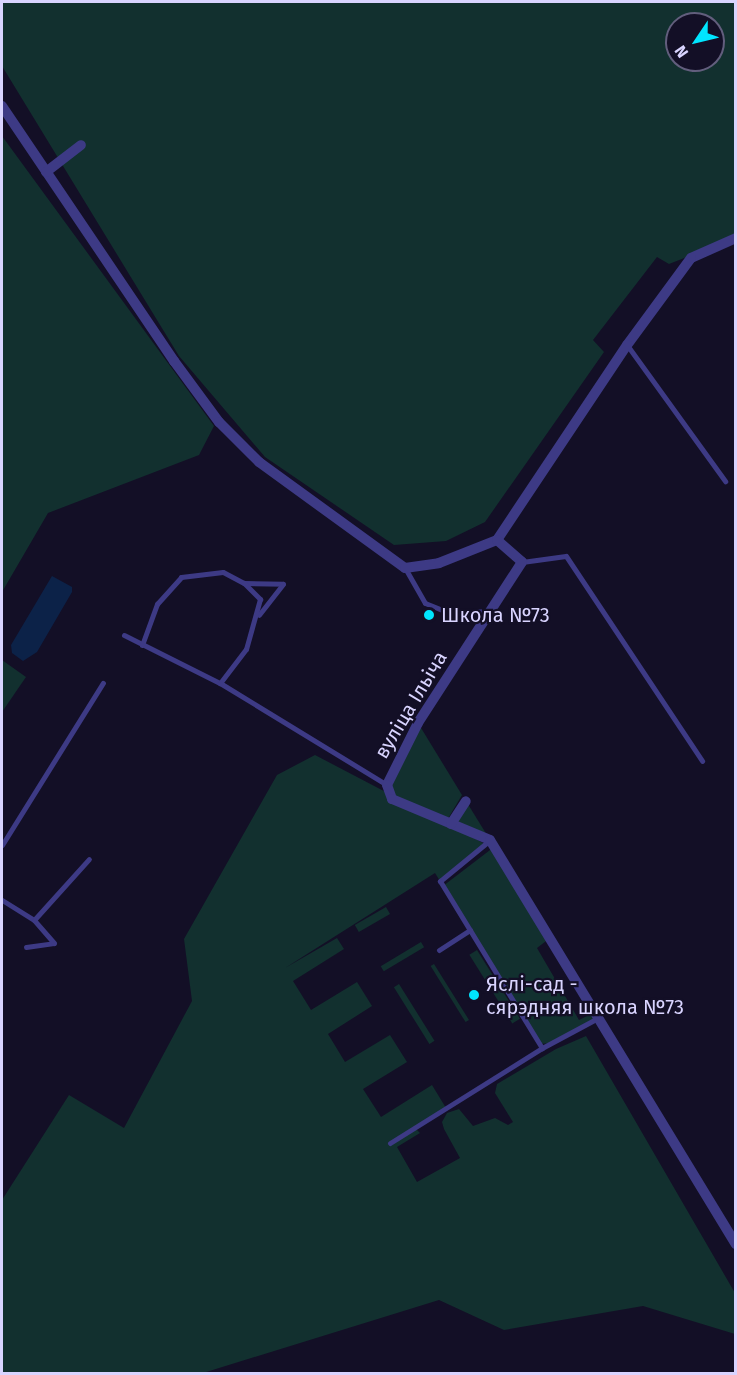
<!DOCTYPE html>
<html>
<head>
<meta charset="utf-8">
<style>
	body { margin:0 }
	#map { position:relative; width:737px; height:1375px; overflow:hidden; background:#130f26; font-family:"Fira Sans",sans-serif }
	div>[style] { position:absolute }
	.green>* { inset:0; background:#12302f; transform-origin:0 0 }
	.water>* { inset:0; background:#0c2248 }
	.lane>* { height:5px; margin:-2.5px; padding:0 2.5px; transform-origin:2.5px; border-radius:2.5px; background:#3d3a85 }
	.street>* { height:10px; margin:-5px; padding:0 5px; transform-origin:5px; border-radius:5px; background:#3d3a85 }
	.dots>* { width:16px; height:16px; translate:-50% -50%; box-sizing:border-box; border:3px solid #130f26; border-radius:50% }
	span { translate:-50% -50%; white-space:nowrap; text-align:center; line-height:1.15; -webkit-text-stroke:4.5px #130f26; paint-order:stroke }
	.poi-label { font-size:20px; color:#d9d4ff }
	.left { translate:0 -50%; text-align:left }
	.street-label { font-size:20px; color:#d9d4ff }
	.frame { position:absolute; inset:0; border:3px solid #d9d4ff; pointer-events:none }
	.north { position:absolute; left:665px; top:12px; width:60px; height:60px; box-sizing:border-box; background:#130f26; border:2px solid #625e7d; border-radius:50%; rotate:235deg; font-size:16px; font-weight:700; line-height:24px; text-align:center; color:#d9d4ff }
	.north::after { content:''; display:block; margin:auto; width:21px; height:27px; background:#00e5ff; clip-path:polygon(50% 0,100% 100%,50% 72%,0 100%) }
</style>
</head>
<body>
<div id="map">
	<div class="green">
		<div style="clip-path:polygon(evenodd,2px 2px,735px 2px,735px 238px,669px 264px,657px 257px,593px 340px,604px 352px,485px 522px,446px 541px,394px 545px,265px 457px,179px 356px,2px 66px,2px 2px,677px 24px,713px 24px,713px 60px,677px 60px,677px 24px)"></div>
		<div style="clip-path:polygon(2px 136px,214px 426px,199px 455px,48px 513px,2px 592px)"></div>
		<div style="clip-path:polygon(2px 660px,26px 677px,2px 712px)"></div>
		<div style="clip-path:polygon(418px 723px,462px 795px,446px 822px,392px 799px,387px 779px)"></div>
		<div style="clip-path:polygon(315px 755px,485px 844px,440px 881px,435px 873px,285px 968px,337px 938px,344px 949px,293px 981px,311px 1010px,357px 982px,372px 1006px,328px 1034px,345px 1062px,390px 1035px,407px 1062px,363px 1089px,381px 1117px,432px 1085px,446px 1108px,415px 1128px,420px 1133px,397px 1147px,417px 1182px,460px 1158px,444px 1129px,442px 1122px,447px 1113px,459px 1109px,473px 1126px,495px 1118px,508px 1125px,513px 1122px,495px 1093px,497px 1084px,556px 1049px,586px 1036px,735px 1293px,735px 1334px,643px 1306px,504px 1330px,439px 1300px,203px 1373px,2px 1373px,2px 1200px,69px 1095px,124px 1128px,192px 1001px,184px 939px,277px 775px)"></div>
		<div style="clip-path:polygon(466px 801px,490px 840px,457px 823px)"></div>
		<div style="clip-path:polygon(494px 847px,550px 938px,537px 948px,579px 1020px,595px 1012px,598px 1018px,552px 1043px,539px 1044px,443px 886px)"></div>
		<div style="left:386px;top:907px;width:8px;height:36px;rotate:60deg"></div>
		<div style="left:421px;top:942px;width:6px;height:47px;rotate:59deg"></div>
		<div style="left:477px;top:950px;width:81px;height:9px;rotate:58deg"></div>
		<div style="left:434px;top:964px;width:66px;height:4px;rotate:58deg"></div>
		<div style="left:399px;top:984px;width:67px;height:6px;rotate:58deg"></div>
	</div>
	<div class="water">
		<div style="clip-path:polygon(52px 576px,72px 587px,72px 592px,37px 652px,23px 661px,12px 653px,11px 645px)"></div>
	</div>
	<div class="lane">
		<div style="left:627px;top:345px;width:168px;rotate:54.2deg"></div>
		<div style="left:522px;top:562px;width:44px;rotate:-7.8deg"></div>
		<div style="left:566px;top:556px;width:246px;rotate:56.4deg"></div>
		<div style="left:405px;top:568px;width:40px;rotate:60.3deg"></div>
		<div style="left:425px;top:603px;width:27px;rotate:22deg"></div>
		<div style="left:450px;top:613px;width:39px;rotate:-3deg"></div>
		<div style="left:244px;top:583px;width:39px;rotate:1deg"></div>
		<div style="left:283px;top:584px;width:39px;rotate:128deg"></div>
		<div style="left:124px;top:635px;width:107px;rotate:26.6deg"></div>
		<div style="left:220px;top:683px;width:196px;rotate:31.4deg"></div>
		<div style="left:142px;top:645px;width:44px;rotate:-69.9deg"></div>
		<div style="left:157px;top:604px;width:36px;rotate:-48deg"></div>
		<div style="left:181px;top:577px;width:42px;rotate:-6.8deg"></div>
		<div style="left:223px;top:572px;width:24px;rotate:28deg"></div>
		<div style="left:244px;top:583px;width:23px;rotate:45deg"></div>
		<div style="left:260px;top:599px;width:52px;rotate:105.6deg"></div>
		<div style="left:246px;top:649px;width:43px;rotate:127.4deg"></div>
		<div style="left:490px;top:840px;width:65px;rotate:140.6deg"></div>
		<div style="left:440px;top:881px;width:196px;rotate:58.6deg"></div>
		<div style="left:542px;top:1048px;width:64px;rotate:-28.2deg"></div>
		<div style="left:2px;top:845px;width:191px;rotate:-58.1deg"></div>
		<div style="left:2px;top:900px;width:38px;rotate:32deg"></div>
		<div style="left:34px;top:920px;width:82px;rotate:-48deg"></div>
		<div style="left:26px;top:947px;width:28px;rotate:-8deg"></div>
		<div style="left:54px;top:943px;width:30px;rotate:-131deg"></div>
		<div style="left:439px;top:950px;width:37px;rotate:-33deg"></div>
		<div style="left:390px;top:1143px;width:179px;rotate:-32deg"></div>
	</div>
	<div class="street">
		<div style="left:2px;top:106px;width:308px;rotate:56deg"></div>
		<div style="left:174px;top:361px;width:76px;rotate:53.6deg"></div>
		<div style="left:219px;top:422px;width:57px;rotate:45deg"></div>
		<div style="left:259px;top:462px;width:180px;rotate:36deg"></div>
		<div style="left:405px;top:568px;width:34px;rotate:-8deg"></div>
		<div style="left:439px;top:563px;width:62px;rotate:-21.6deg"></div>
		<div style="left:46px;top:172px;width:44px;rotate:-37.6deg"></div>
		<div style="left:736px;top:238px;width:49px;rotate:156deg"></div>
		<div style="left:691px;top:258px;width:108px;rotate:126.3deg"></div>
		<div style="left:627px;top:345px;width:234px;rotate:123.7deg"></div>
		<div style="left:497px;top:540px;width:33px;rotate:41deg"></div>
		<div style="left:522px;top:562px;width:192px;rotate:122.9deg"></div>
		<div style="left:418px;top:723px;width:69px;rotate:116.6deg"></div>
		<div style="left:387px;top:785px;width:15px;rotate:70deg"></div>
		<div style="left:392px;top:799px;width:106px;rotate:22.7deg"></div>
		<div style="left:490px;top:840px;width:473px;rotate:58.7deg"></div>
		<div style="left:451px;top:824px;width:27px;rotate:-57deg"></div>
	</div>
	<div class="dots">
		<div style="left:429px;top:615px;background:#00e5ff"></div>
		<div style="left:474px;top:995px;background:#00e5ff"></div>
	</div>
	<div class="poi-label">
		<span class="left" style="left:441px;top:615px">Школа №73</span>
		<span class="left" style="left:486px;top:996px">Яслі-сад -<br>сярэдняя школа №73</span>
	</div>
	<div class="street-label">
		<span style="left:411px;top:705px;rotate:-59deg">вуліца Ільіча</span>
	</div>
	<div class="frame"></div>
	<div class="north">N</div>
</div>
</body>
</html>
